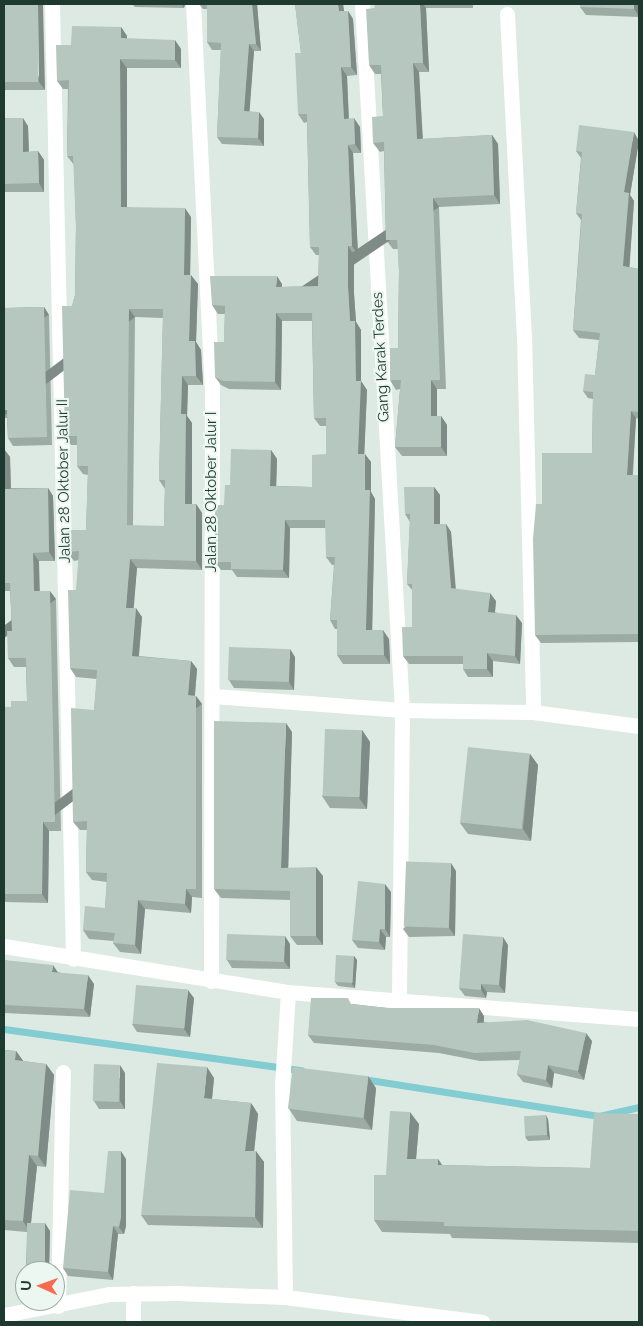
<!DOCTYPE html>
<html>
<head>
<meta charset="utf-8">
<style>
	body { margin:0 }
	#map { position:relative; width:643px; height:1326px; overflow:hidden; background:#ddeae3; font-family:Raleway,sans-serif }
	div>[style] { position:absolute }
	.stream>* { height:7px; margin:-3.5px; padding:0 3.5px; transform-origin:3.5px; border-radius:3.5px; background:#82ccd2 }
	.minor>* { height:15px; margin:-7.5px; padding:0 7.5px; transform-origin:7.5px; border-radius:7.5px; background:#fff }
	.tertiary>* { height:15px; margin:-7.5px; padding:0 7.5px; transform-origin:7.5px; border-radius:7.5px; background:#fff }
	.wall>* { inset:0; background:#9caba4 }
	.shaded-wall>* { inset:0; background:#7f8b86; transform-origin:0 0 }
	.building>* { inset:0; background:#b5c7bf; transform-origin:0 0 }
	span { translate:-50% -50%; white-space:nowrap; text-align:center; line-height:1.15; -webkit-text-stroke:4px #edf7f1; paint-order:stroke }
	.street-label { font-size:15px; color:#1e3a30 }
	.frame { position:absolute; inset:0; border:5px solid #1e3a30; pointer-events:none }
	.north { position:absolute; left:15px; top:1261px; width:50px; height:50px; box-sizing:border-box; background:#edf7f1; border:1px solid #9aaba4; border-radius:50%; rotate:272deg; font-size:14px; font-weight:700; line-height:20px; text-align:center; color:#1e3a30 }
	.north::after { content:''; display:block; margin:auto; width:18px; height:22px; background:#f76b4e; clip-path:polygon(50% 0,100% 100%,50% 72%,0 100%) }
</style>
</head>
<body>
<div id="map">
	<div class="stream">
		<div style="left:4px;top:1029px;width:300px;rotate:7.9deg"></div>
		<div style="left:363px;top:1079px;width:239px;rotate:8.9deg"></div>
		<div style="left:599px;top:1116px;width:41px;rotate:-12.7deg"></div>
	</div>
	<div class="minor">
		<div style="left:52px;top:4px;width:955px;rotate:88.74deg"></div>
		<div style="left:193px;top:4px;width:383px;rotate:87.2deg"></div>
		<div style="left:212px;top:387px;width:594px;rotate:90.1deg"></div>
		<div style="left:362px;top:4px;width:707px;rotate:86.76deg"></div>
		<div style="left:402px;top:710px;width:292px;rotate:90.6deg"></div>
		<div style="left:507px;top:14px;width:321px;rotate:87deg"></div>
		<div style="left:524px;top:335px;width:377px;rotate:88.6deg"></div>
		<div style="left:213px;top:696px;width:190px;rotate:4.2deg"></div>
		<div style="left:402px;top:710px;width:131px;rotate:0.9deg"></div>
		<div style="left:533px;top:712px;width:107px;rotate:7.5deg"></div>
		<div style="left:4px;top:946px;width:288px;rotate:9.2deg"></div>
		<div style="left:288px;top:992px;width:352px;rotate:4.4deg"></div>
		<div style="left:285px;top:1297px;width:211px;rotate:-90.8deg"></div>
		<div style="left:282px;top:1086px;width:94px;rotate:-86.3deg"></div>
		<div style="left:58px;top:1306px;width:234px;rotate:-88.8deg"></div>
		<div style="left:133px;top:1322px;width:29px;rotate:-90deg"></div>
	</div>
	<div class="tertiary">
		<div style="left:4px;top:1315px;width:107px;rotate:-11.3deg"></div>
		<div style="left:109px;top:1294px;width:67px;rotate:-0.9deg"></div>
		<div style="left:176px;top:1293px;width:109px;rotate:2.1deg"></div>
		<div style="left:285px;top:1297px;width:199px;rotate:7.2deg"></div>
	</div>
	<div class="wall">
		<div style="clip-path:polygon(4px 4px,45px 90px,4px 90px)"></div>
		<div style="clip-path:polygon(132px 4px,185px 4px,184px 8px,135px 7px)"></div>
		<div style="clip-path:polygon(199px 4px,257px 4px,261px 51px,254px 51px,249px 111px,264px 119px,264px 146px,222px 144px,217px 137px,221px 50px,212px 50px,207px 42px,207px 9px,203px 9px)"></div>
		<div style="clip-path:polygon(295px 4px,343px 4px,344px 11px,348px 11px,353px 19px,357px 75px,347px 76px,349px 119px,360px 127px,361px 153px,353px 153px,358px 255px,354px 255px,354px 294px,356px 322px,361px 330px,361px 381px,367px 390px,364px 454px,371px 462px,371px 492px,375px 499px,372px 630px,389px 639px,390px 664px,343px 664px,337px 655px,337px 629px,335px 629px,330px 620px,334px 565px,332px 565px,326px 557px,326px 528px,290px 528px,289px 578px,237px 577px,232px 570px,221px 570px,215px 562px,224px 505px,230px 485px,271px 450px,277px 459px,276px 486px,312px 487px,326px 454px,326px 426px,320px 426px,314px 418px,312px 321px,282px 321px,281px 390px,229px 389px,221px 385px,215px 377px,224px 342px,225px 314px,218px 314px,212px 305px,282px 284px,282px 287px,318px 286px,319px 255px,316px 255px,310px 247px,307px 122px,304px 123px,298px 114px,301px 53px)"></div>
		<div style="clip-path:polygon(375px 4px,473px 4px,473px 8px,426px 8px,429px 72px,419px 72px,423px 139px,492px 135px,498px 144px,500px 204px,439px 207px,446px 389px,437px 389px,437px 416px,441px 416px,447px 425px,447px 456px,402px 456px,395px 447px,400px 389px,396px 390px,390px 380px,398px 348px,399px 270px,398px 249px,393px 249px,386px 240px,384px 151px,380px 152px,373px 143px,383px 116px,381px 74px,375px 74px,369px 65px)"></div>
		<div style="clip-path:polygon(639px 4px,639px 17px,586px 15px,580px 7px)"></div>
		<div style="clip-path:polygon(evenodd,121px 27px,127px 36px,127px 39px,181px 49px,181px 68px,127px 68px,127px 207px,191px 217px,190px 275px,198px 284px,196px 342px,201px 350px,203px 385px,188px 385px,187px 416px,192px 423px,192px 504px,196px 504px,202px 513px,202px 570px,137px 568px,133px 608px,142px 617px,139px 656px,191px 661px,197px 669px,195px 696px,196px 696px,202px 704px,202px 898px,192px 897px,191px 913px,145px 909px,141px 954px,120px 952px,113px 943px,114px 941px,89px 939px,83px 930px,105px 908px,107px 882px,92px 880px,86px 872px,87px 830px,80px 830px,73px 822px,94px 710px,97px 679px,76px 677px,70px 668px,79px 560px,74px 561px,67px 552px,86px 530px,88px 475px,83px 474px,77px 466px,77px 445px,71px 445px,65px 436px,72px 306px,75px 295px,76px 226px,74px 165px,67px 156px,68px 89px,63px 89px,57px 81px,71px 45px,121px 27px,135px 317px,163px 318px,159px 480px,165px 489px,164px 526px,133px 526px,135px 317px)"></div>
		<div style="clip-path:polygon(4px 118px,28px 126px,29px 152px,38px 151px,44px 160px,44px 192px,5px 192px,4px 190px)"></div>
		<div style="clip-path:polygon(639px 140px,630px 195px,634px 201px,629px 267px,639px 269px,639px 419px,636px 418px,633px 475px,639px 475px,639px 642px,541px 643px,535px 635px,542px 504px,592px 453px,593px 399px,588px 398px,583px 391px,595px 375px,599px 340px,579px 338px,573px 330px,581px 220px,576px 213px,581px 158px,576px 151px)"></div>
		<div style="clip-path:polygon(44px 307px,49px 315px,52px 445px,13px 446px,8px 438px,7px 418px,4px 418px,4px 308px)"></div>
		<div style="clip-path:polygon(4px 449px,10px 457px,11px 488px,48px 488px,53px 496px,55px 561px,39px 561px,39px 591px,56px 599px,61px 831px,49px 831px,48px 903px,4px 902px,4px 707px,11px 707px,27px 701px,26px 667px,14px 667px,8px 658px,12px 631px,10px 591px,4px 591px)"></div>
		<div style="clip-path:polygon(434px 487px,440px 495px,440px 524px,446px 524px,451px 532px,456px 589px,496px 601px,495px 612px,522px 623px,520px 664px,493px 661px,493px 677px,468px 677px,463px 669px,463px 664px,409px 664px,403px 656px,412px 627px,412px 590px,407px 584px,410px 522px,405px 514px)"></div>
		<div style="clip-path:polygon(295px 657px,294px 690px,234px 688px,229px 680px)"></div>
		<div style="clip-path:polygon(362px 730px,370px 742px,367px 809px,330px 808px,322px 796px)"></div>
		<div style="clip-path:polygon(292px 732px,288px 868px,323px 876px,323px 945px,297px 945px,290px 936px,290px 900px,221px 898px,214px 889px)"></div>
		<div style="clip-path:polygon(530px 754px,538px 765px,531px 841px,468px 834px,460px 823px)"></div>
		<div style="clip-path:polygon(456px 871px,455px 936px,409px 937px,403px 929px)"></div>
		<div style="clip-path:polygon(391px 892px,390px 937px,386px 937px,385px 950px,358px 948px,352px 940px)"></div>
		<div style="clip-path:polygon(290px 944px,290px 969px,232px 968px,227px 960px)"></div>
		<div style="clip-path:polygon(508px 945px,505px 993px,487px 992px,486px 998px,465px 996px,459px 988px)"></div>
		<div style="clip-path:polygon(354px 956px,357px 960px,355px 988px,338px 986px,335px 982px)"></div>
		<div style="clip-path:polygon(4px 960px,58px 972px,94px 984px,90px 1017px,4px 1013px)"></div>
		<div style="clip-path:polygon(194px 998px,190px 1037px,137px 1032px,132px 1024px)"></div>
		<div style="clip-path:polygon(352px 1004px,387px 1008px,484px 1016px,484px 1022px,592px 1041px,584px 1080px,554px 1073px,552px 1088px,523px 1082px,517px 1074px,520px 1060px,480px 1061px,439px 1053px,314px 1043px,308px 1035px)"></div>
		<div style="clip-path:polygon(4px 1050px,16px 1051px,23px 1061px,46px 1064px,54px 1075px,46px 1167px,37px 1166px,31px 1223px,50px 1231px,49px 1271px,28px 1271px,26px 1269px,27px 1232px,4px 1230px)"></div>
		<div style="clip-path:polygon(125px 1073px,125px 1109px,99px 1109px,94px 1101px)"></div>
		<div style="clip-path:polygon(214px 1078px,212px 1099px,251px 1103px,258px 1114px,254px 1151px,264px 1162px,263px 1228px,148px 1225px,141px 1215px)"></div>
		<div style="clip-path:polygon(376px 1088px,372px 1130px,297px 1121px,289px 1109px)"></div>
		<div style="clip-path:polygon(639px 1114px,639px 1243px,452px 1238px,450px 1234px,382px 1232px,374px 1220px,386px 1175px,419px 1124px,416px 1159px,438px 1159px,442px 1165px,590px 1168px)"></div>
		<div style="clip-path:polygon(548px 1119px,550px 1140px,528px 1141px,525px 1137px)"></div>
		<div style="clip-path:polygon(126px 1159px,126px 1226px,124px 1234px,118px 1234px,113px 1280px,68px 1276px,63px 1268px,104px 1193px)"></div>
	</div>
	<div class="shaded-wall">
		<div style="clip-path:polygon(38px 4px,43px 4px,45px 90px,39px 82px)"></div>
		<div style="clip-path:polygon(181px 4px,185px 4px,184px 8px)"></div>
		<div style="clip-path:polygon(252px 4px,257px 4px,261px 51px,256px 44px)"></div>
		<div style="clip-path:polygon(338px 4px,343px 4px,345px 19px,339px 11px)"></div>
		<div style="clip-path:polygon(420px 4px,423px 4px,426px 8px,429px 72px,423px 63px)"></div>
		<div style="clip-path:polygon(634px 4px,639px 4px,639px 16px,634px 9px)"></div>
		<div style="clip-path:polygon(348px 11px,353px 19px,357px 75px,351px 67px)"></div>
		<div style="clip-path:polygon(121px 27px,127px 36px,127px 47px,121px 38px)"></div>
		<div style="clip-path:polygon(175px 40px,181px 49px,181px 68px,175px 60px)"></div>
		<div style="clip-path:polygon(249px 44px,254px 51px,249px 119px,244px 111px)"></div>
		<div style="clip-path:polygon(120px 59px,127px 68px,127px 216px,121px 207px)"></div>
		<div style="clip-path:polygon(413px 63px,419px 72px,423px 148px,417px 139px)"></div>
		<div style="clip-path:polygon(341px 67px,347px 76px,349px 127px,344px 119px)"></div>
		<div style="clip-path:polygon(259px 112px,264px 119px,264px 146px,258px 138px)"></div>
		<div style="clip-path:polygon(23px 118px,28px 126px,29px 160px,23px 152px)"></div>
		<div style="clip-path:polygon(354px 118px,360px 127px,361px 153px,355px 144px)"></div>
		<div style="clip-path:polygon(634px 132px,639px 141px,630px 195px,634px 201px,629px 274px,623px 266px,624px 192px)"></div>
		<div style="clip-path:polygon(492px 135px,498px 144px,500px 204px,494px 195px)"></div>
		<div style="clip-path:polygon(348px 145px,353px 153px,358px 255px,352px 246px)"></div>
		<div style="clip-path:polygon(38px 151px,44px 160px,44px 192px,39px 183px)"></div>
		<div style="left:433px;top:198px;width:11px;height:182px;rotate:56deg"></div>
		<div style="clip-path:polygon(185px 208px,191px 217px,190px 284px,184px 275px)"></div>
		<div style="clip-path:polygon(348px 246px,354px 255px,354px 294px,356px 322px,361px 330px,361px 381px,367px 390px,364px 462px,358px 454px,348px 286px)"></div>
		<div style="clip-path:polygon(191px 275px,198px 284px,196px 342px,201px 350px,203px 385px,196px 376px,189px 341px)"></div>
		<div style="clip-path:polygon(277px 276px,282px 284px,282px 295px,276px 287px)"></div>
		<div style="left:44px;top:307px;width:9px;height:130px;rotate:58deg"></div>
		<div style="left:129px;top:309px;width:10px;height:216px;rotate:53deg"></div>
		<div style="clip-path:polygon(276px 313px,282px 321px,281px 390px,275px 382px)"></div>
		<div style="clip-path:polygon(182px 376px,188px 385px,187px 416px,192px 423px,192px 513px,185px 504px,181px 414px)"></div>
		<div style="clip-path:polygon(431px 380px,437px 389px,437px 425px,431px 416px)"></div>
		<div style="clip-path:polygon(631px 411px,636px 418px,632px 482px,627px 475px)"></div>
		<div style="clip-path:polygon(441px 416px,447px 425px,447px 456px,441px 447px)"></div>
		<div style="clip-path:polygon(4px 449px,10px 457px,11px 497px,5px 489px)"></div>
		<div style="clip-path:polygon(271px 450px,277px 459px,276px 494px,270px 486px)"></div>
		<div style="clip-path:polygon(365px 454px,371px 462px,371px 492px,375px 499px,372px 639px,366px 630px)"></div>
		<div style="clip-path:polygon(434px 487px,440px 495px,440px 532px,434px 524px)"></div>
		<div style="clip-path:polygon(48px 488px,53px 496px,55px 561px,49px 552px)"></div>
		<div style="clip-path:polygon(196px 504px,202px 513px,202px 570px,196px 561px)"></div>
		<div style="clip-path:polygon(285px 520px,290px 528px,289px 578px,283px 570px)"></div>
		<div style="clip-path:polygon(446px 524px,451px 532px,456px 596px,451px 588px)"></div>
		<div style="clip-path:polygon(33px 553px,39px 561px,40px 599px,34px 591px)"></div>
		<div style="clip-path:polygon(130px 559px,137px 568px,133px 617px,126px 608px)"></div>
		<div style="left:50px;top:591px;width:10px;height:231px;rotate:53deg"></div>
		<div style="clip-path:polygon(490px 593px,496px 601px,494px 620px,488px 612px)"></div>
		<div style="clip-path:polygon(136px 608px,142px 617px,138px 664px,132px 656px)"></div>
		<div style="clip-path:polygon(516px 615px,522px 623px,520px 664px,515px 656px)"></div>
		<div style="clip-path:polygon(383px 630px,389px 639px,390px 664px,384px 655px)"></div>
		<div style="clip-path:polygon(290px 649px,295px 657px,294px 690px,289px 682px)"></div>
		<div style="clip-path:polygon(487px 653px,493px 661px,493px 677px,487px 669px)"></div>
		<div style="clip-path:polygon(191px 661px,197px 669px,194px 704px,188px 695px)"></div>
		<div style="left:196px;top:696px;width:10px;height:193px;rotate:53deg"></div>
		<div style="clip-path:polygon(286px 723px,292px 732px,288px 877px,281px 868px)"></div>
		<div style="clip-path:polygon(362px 730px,370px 742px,367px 809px,359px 798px)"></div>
		<div style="clip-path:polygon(530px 754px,538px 765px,531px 841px,523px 829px)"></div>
		<div style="clip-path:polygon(43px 822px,49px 831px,48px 903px,42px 894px)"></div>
		<div style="clip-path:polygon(451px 863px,456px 871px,455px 936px,449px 928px)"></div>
		<div style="clip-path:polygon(316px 867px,323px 876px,323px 945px,316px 936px)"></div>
		<div style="clip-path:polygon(385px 884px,391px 892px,390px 937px,385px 929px)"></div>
		<div style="clip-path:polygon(186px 889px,192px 897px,191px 913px,185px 904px)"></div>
		<div style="clip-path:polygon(138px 900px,145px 909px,141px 954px,135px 945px)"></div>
		<div style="clip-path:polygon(380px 929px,386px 937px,385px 950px,379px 942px)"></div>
		<div style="clip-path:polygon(285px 936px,290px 944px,290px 969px,284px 961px)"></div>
		<div style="clip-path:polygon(503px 937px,508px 945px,505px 993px,499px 985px)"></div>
		<div style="clip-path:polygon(354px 956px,357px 960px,355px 988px,352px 984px)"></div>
		<div style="clip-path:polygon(53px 965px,59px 974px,52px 972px)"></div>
		<div style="clip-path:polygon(88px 975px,94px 984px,90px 1017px,84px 1009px)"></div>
		<div style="clip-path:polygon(481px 984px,487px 992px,486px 998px,481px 990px)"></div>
		<div style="clip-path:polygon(188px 990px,194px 998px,190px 1037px,184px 1029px)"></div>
		<div style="clip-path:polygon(479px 1008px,484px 1016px,483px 1031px,477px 1023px)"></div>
		<div style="clip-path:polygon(586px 1033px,592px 1041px,584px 1080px,578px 1071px)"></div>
		<div style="clip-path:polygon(16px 1051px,24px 1062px,15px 1060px)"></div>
		<div style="clip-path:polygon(46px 1064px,54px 1075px,46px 1167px,38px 1156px)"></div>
		<div style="clip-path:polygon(120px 1065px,125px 1073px,125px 1109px,120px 1101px)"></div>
		<div style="clip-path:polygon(548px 1065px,554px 1073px,552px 1088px,546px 1080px)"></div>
		<div style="clip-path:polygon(207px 1067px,214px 1078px,211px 1109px,204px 1098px)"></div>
		<div style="clip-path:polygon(368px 1076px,376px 1088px,372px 1130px,364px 1118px)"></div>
		<div style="clip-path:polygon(251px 1103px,258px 1114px,253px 1162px,245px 1151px)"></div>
		<div style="clip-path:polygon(410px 1112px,419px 1124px,415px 1171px,407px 1159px)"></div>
		<div style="clip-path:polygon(546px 1115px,548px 1119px,550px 1140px,547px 1135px)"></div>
		<div style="clip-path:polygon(121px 1151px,126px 1159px,126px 1226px,124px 1234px,119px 1227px)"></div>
		<div style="clip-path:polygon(256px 1151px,264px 1162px,263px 1228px,255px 1217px)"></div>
		<div style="clip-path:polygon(29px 1155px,37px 1166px,30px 1232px,23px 1221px)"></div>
		<div style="clip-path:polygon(438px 1159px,446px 1171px,438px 1165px)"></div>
		<div style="clip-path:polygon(45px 1223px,50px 1231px,49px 1271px,45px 1271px,44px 1269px)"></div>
		<div style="clip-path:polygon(113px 1226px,118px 1234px,113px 1280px,108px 1272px)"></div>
	</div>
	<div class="building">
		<div style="left:4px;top:4px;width:34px;height:78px"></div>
		<div style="clip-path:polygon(207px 4px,252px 4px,256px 44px,249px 44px,244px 111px,259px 112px,258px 138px,217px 137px,221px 43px,207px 42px)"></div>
		<div style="clip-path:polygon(295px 4px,338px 4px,339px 11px,348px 11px,351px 67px,341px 67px,344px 119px,354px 118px,355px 144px,348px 145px,352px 246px,348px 246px,348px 286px,350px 321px,355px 321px,356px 381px,361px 381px,358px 454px,365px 454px,365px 490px,370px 490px,366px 630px,383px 630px,384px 655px,337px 655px,337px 620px,330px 620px,335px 557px,326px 557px,325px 520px,285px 520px,283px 570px,231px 569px,231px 562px,215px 562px,215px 505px,224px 505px,225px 485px,230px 485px,231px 449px,271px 450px,270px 486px,312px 487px,312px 455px,326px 454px,326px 418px,314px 418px,312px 313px,276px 313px,275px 382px,223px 381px,215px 377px,214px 342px,224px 342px,225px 306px,212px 305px,210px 276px,277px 276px,276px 287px,318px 286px,319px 247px,310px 247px,307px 114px,298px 114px,295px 53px,301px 53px)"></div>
		<div style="clip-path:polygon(375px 4px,420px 4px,423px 63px,413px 63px,417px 139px,492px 135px,494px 195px,433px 198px,440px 380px,431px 380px,431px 416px,441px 416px,441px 447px,395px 447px,401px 380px,390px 380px,390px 348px,398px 348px,399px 270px,397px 240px,386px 240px,384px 142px,373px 143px,372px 117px,383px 116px,381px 65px,369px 65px,366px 9px,375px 8px)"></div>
		<div style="clip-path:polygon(580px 4px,634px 4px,634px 9px,580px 7px)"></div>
		<div style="clip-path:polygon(evenodd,72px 26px,121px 27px,121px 38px,175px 40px,175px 60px,120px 59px,121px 207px,185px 208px,184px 275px,191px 275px,189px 341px,195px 341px,196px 376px,182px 376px,181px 414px,186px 414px,185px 504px,196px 504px,196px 561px,130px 559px,126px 608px,136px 608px,132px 656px,191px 661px,188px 695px,196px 696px,196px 889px,186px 889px,185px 904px,138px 900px,135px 945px,113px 943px,115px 933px,83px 930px,85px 906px,105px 908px,107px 873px,86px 872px,87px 821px,73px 822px,71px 708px,94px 710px,97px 670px,70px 668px,68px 590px,76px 590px,79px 551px,67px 552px,67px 530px,86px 530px,88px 466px,77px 466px,77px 436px,65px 436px,62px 306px,72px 306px,75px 295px,76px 226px,73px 156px,67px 156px,69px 80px,57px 81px,56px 45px,71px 45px,72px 26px,129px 309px,163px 309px,159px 480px,165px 480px,164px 526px,127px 525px,129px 309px)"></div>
		<div style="clip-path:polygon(4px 118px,23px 118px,23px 152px,38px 151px,39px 183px,4px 184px)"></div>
		<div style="clip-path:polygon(579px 125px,634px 132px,624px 192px,629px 193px,623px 266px,639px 269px,639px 412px,631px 411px,627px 475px,639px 475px,639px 634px,535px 635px,533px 539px,536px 504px,542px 504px,542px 453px,592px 453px,593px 392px,583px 391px,585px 374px,595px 375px,600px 333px,573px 330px,582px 214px,576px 213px,582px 152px,576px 151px)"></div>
		<div style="clip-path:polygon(44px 307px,47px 437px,8px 438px,7px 410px,4px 410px,4px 308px)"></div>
		<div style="clip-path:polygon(4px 449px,5px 489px,48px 488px,49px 552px,33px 553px,34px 591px,50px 591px,55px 822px,43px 822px,42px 894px,4px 894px,4px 707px,11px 707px,11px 701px,27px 701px,26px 658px,8px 658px,7px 631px,12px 631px,10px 583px,4px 583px)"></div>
		<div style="clip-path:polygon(404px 487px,434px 487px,434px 524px,446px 524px,451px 588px,490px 593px,488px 612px,516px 615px,515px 656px,487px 653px,487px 669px,463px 669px,463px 656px,403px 656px,402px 627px,412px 627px,412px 584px,407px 584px,410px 514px,405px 514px)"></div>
		<div style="left:229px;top:647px;width:61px;height:33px;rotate:2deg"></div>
		<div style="clip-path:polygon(214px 721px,286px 723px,281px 868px,316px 867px,316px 936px,290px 936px,290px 891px,214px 889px)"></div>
		<div style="left:325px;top:729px;width:37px;height:67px;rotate:2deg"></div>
		<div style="left:468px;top:747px;width:62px;height:76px;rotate:6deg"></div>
		<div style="left:451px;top:863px;width:65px;height:45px;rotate:92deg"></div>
		<div style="clip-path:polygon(358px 881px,385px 884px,385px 929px,380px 929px,379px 942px,352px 940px)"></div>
		<div style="left:227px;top:934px;width:58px;height:26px;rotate:2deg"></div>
		<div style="clip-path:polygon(463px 934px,503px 937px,499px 985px,481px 984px,481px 990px,459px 988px)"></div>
		<div style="left:336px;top:955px;width:18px;height:27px;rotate:3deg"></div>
		<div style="clip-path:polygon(4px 960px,53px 965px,52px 972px,88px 975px,84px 1009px,4px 1005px)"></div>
		<div style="left:136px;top:985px;width:52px;height:39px;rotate:5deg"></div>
		<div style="clip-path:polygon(311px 998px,348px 998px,351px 1004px,387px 1008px,479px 1008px,477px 1023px,527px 1020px,586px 1033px,578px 1071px,548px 1065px,546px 1080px,517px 1074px,521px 1051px,474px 1053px,434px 1045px,308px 1035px)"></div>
		<div style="clip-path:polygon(4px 1050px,16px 1051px,15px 1060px,46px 1064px,38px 1156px,29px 1155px,23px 1221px,4px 1220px)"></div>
		<div style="clip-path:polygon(157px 1063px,207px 1067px,204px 1098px,251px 1103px,245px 1151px,256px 1151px,255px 1217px,141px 1215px)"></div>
		<div style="left:94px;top:1064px;width:26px;height:37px;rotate:2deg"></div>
		<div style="left:293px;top:1067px;width:76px;height:42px;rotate:7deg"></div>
		<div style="clip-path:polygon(390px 1111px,410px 1112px,407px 1159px,438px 1159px,438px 1165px,590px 1168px,594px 1113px,639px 1114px,639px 1231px,444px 1226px,444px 1222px,374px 1220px,374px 1175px,386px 1175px)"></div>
		<div style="left:546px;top:1115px;width:20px;height:22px;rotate:87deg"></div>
		<div style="clip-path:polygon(108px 1151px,121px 1151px,121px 1218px,119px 1227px,113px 1226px,108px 1272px,63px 1268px,70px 1190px,104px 1193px)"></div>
		<div style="left:27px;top:1223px;width:18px;height:46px"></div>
	</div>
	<div class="street-label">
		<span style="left:381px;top:357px;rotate:-93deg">Gang Karak Terdes</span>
		<span style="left:64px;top:481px;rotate:-91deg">Jalan 28 Oktober Jalur II</span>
		<span style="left:212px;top:492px;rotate:-90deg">Jalan 28 Oktober Jalur I</span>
	</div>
	<div class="frame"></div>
	<div class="north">U</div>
</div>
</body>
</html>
